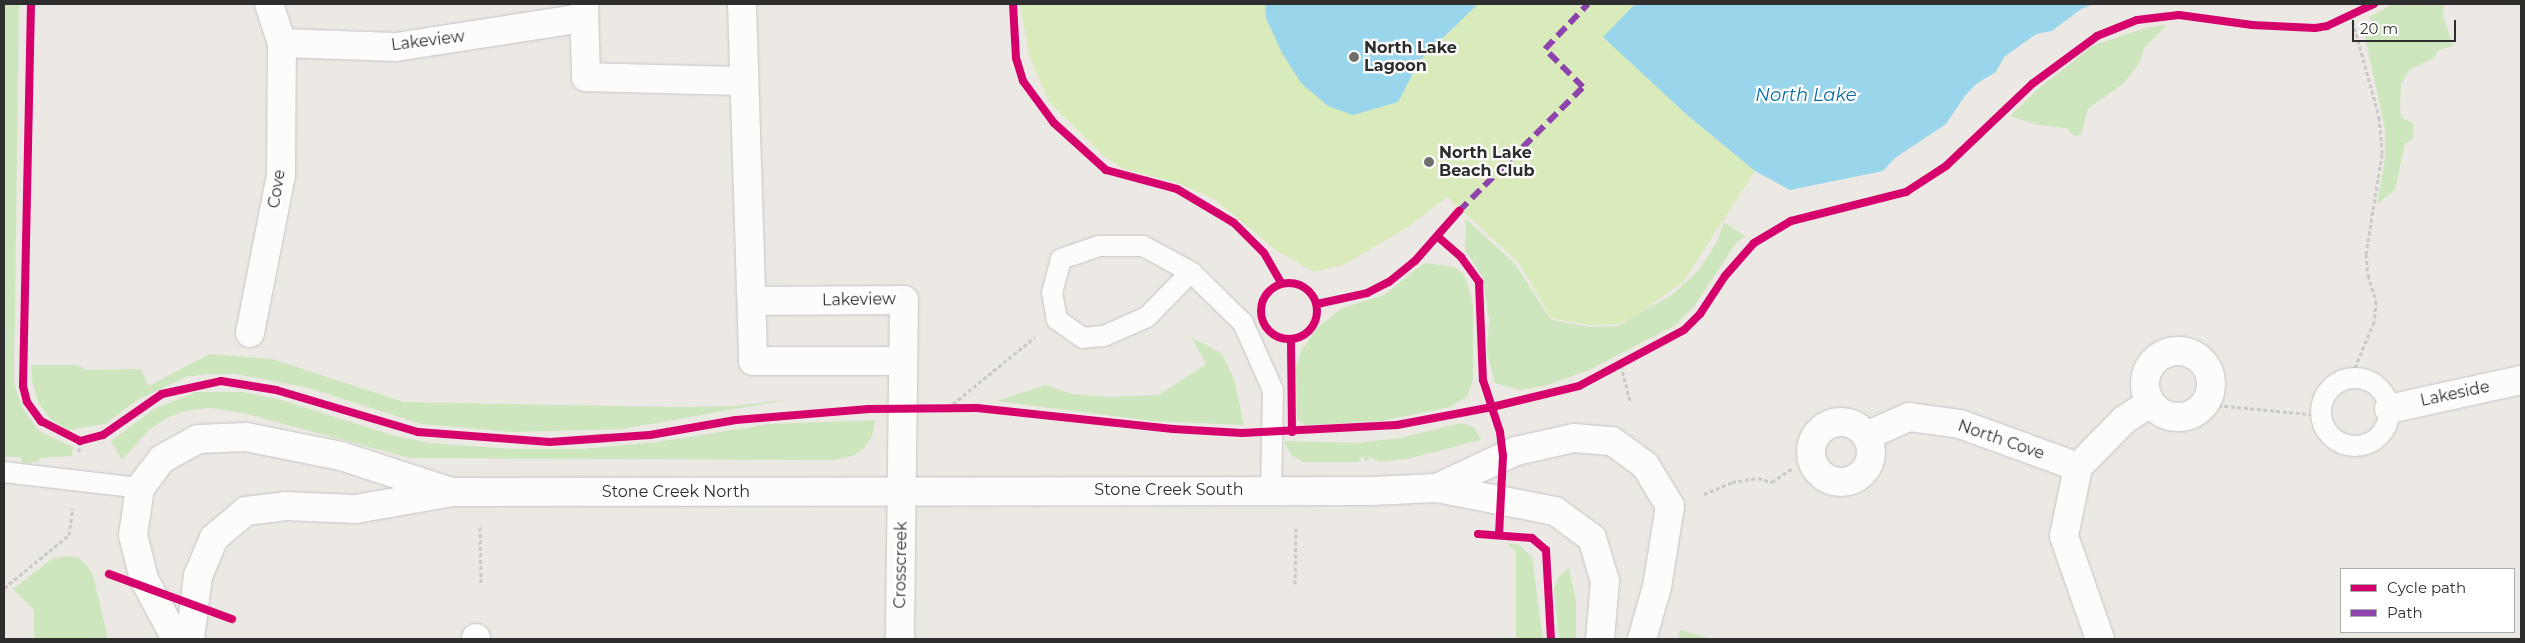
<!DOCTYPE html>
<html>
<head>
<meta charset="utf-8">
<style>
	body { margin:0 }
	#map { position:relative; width:2525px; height:643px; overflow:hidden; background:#ece8e4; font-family:Montserrat,sans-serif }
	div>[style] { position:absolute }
	.green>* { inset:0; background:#cee6be }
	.pitch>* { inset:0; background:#d9eabb }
	.water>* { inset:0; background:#99d6ec }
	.path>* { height:3px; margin-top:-1.5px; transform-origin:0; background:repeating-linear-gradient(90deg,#c9c9c8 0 4px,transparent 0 6.5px) }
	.roads { filter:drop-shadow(0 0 1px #c5c4c5) drop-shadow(0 0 1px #c5c4c5) }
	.service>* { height:20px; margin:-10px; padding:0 10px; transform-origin:10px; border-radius:10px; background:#fcfcfb }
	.service>.ring { margin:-10px; padding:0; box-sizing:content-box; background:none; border:20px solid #fcfcfb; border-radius:50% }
	.minor>* { height:28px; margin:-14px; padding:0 14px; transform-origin:14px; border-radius:14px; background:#fcfcfb }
	.minor>.ring { margin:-14px; padding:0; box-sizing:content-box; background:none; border:28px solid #fcfcfb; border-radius:50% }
	.tertiary>* { height:28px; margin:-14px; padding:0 14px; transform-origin:14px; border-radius:14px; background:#fcfcfb }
	.quiet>* { height:6px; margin-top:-3px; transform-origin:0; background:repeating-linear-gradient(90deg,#8e44ad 0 12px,transparent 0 18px) }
	.cycleway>* { height:8px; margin:-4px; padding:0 4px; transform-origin:4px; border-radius:4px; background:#d6006c }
	.cycleway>.ring { margin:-4px; padding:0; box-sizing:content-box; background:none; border:8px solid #d6006c; border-radius:50% }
	.dots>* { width:14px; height:14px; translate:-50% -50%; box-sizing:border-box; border:2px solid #fff; border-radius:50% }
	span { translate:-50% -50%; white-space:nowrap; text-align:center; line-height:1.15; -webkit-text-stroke:4.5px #fff; paint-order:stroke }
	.street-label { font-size:16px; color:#2e2e2e }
	.poi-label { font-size:16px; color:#2e2e2e; font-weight:700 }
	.left { translate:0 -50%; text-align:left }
	.water-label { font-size:18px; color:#0d6fa3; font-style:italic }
	.frame { position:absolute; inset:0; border:5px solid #2e2e2e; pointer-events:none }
	.legend { position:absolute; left:2340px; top:568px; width:175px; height:65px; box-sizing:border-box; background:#fff; border:1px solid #ababab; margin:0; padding:6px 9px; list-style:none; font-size:15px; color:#2e2e2e }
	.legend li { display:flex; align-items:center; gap:10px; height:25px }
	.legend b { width:25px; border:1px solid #ababab }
	.scale { position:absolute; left:2352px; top:20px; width:104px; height:22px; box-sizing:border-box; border:2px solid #2e2e2e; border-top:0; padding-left:6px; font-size:15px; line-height:18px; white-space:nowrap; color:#2e2e2e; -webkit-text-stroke:4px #fff; paint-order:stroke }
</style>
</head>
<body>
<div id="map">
	<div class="green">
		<div style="clip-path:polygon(4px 4px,19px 4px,14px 383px,22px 407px,39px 431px,73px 447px,72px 456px,40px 458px,38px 462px,22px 463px,21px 457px,4px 457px)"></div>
		<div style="clip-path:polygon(2393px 4px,2444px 4px,2443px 16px,2453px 46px,2438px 50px,2434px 58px,2409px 70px,2401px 84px,2400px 110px,2402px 118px,2413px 123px,2413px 138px,2405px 144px,2395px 190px,2377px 204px,2385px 159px,2385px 129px,2365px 37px,2373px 27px,2369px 17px)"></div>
		<div style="clip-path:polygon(2167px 25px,2144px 48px,2140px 62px,2125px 82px,2088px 109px,2081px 135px,2074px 136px,2066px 128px,2037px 125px,2010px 116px,2040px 87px,2094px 45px,2149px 27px)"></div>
		<div style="clip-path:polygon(1466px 219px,1515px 264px,1551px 320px,1590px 327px,1617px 326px,1672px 295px,1699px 270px,1717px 242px,1724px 222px,1745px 236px,1736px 243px,1693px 308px,1674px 326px,1587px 371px,1544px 386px,1521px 390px,1495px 383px,1487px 353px,1489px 320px,1483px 278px,1465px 250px)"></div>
		<div style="clip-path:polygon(1424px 263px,1455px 267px,1464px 275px,1469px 289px,1473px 305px,1473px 379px,1467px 397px,1450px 407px,1381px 421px,1305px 425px,1297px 419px,1296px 366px,1301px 351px,1318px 327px,1342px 308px,1384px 295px)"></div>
		<div style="clip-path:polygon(1191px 337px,1222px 354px,1234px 379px,1244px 425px,1153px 421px,996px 401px,1046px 385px,1072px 394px,1108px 397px,1159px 395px,1206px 364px)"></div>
		<div style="clip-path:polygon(210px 354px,272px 359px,404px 402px,681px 407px,733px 406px,792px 399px,622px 429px,514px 432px,421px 424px,309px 388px,236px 374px,207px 374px,186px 377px,139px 399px,105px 424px,68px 430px,50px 419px,38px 402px,32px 381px,31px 365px,77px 365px,86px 370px,141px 369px,148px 386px)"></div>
		<div style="clip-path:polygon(196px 392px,242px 392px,278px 399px,392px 435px,430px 443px,515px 449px,583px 449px,657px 442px,770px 424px,875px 420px,872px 437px,864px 448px,853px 456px,835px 460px,410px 458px,243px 413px,211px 408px,184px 411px,167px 418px,150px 429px,122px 460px,111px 441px,154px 409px)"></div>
		<div style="clip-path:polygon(1462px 423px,1475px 428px,1481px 440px,1407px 459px,1379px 462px,1371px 457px,1365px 462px,1364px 457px,1361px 457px,1359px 462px,1303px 462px,1292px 456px,1285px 445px,1285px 441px,1358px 443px,1399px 438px)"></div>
		<div style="clip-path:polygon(1506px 543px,1519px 545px,1532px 557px,1543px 639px,1516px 639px,1516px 552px)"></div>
		<div style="clip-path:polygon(66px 556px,77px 557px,85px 563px,93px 575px,108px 639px,34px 639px,34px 610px,13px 589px,52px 559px)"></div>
		<div style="clip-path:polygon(1569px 568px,1576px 602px,1576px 639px,1559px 639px,1554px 590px,1558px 578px)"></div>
		<div style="clip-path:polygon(1680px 630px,1713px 639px,1678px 639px)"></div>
	</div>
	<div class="pitch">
		<div style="clip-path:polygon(1020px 4px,1635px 4px,1604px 37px,1686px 114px,1755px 171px,1683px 282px,1637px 315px,1618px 324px,1589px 325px,1551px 318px,1519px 263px,1447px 197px,1408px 227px,1345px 264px,1314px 272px,1277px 251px,1214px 199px,1175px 182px,1124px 169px,1104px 156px,1049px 102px,1029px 55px)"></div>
	</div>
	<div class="water">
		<div style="clip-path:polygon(1265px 4px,1478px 4px,1420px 60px,1398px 102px,1353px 115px,1328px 106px,1301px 83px,1282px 53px,1266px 18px)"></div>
		<div style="clip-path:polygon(1635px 4px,2094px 4px,2081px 9px,2052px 31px,2036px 34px,2004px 57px,1996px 72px,1976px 84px,1964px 97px,1946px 124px,1895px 158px,1883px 171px,1790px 190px,1755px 171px,1686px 114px,1603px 37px)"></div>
	</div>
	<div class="path">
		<div style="left:2351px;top:15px;width:106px;rotate:74.6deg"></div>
		<div style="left:2379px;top:117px;width:37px;rotate:85deg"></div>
		<div style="left:2382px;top:154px;width:101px;rotate:99.1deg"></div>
		<div style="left:2366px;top:254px;width:21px;rotate:85deg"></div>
		<div style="left:2368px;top:275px;width:27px;rotate:73deg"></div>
		<div style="left:2376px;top:301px;width:21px;rotate:95deg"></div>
		<div style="left:2374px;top:322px;width:60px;rotate:112.7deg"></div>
		<div style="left:1621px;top:365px;width:37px;rotate:76deg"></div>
		<div style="left:2205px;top:404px;width:116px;rotate:5.5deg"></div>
		<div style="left:948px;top:408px;width:112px;rotate:-39.2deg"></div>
		<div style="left:79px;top:452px;width:11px;rotate:-85deg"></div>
		<div style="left:1704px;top:494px;width:30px;rotate:-23deg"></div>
		<div style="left:1732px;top:482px;width:26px;rotate:-9deg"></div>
		<div style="left:1758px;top:478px;width:15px;rotate:16deg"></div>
		<div style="left:1772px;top:482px;width:25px;rotate:-34deg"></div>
		<div style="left:480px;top:527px;width:56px;rotate:89deg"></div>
		<div style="left:1295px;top:584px;width:56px;rotate:-89deg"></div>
		<div style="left:4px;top:588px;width:84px;rotate:-39.2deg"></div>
		<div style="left:69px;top:535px;width:27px;rotate:-82deg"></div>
	</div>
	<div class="roads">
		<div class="service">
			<div style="left:1191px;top:272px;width:63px;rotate:134.4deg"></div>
			<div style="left:1147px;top:317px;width:47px;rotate:156.2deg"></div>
			<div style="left:1104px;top:336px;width:21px;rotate:175deg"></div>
			<div style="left:1083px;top:338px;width:32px;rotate:-145deg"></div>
			<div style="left:1057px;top:320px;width:27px;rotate:-100deg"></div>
			<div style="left:1052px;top:293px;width:35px;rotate:-75deg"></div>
			<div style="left:1061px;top:259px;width:40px;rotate:-18.9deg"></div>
			<div style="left:1099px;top:246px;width:44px"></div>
			<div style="left:1143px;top:246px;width:55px;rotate:28.4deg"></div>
			<div style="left:1191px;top:272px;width:73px;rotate:44.4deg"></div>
			<div style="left:1243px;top:323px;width:73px;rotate:65.9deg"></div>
			<div style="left:1273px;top:390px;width:100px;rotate:91.1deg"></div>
			<div class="ring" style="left:2321px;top:378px;width:48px;height:48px"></div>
			<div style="left:4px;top:472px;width:137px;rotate:6.7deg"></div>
		</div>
		<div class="minor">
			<div style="left:584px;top:4px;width:73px;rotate:88.4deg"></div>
			<div style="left:586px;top:77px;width:157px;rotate:1.5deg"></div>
			<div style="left:742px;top:4px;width:357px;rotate:88.2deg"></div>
			<div style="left:753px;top:361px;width:149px"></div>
			<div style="left:282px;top:43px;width:114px;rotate:2deg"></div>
			<div style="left:396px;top:47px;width:190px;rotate:-8.8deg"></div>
			<div style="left:752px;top:301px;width:152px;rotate:-0.4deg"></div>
			<div style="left:904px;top:300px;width:339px;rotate:90.7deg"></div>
			<div style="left:250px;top:333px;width:161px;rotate:-78.9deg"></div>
			<div style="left:281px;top:175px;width:132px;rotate:-89.6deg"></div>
			<div style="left:282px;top:43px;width:41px;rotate:-108.4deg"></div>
			<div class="ring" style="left:2145px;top:351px;width:38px;height:38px"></div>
			<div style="left:2389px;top:409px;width:135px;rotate:-12.4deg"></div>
			<div class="ring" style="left:1811px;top:422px;width:32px;height:32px"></div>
			<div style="left:1866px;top:436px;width:47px;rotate:-23.8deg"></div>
			<div style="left:1909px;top:417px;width:51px;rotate:7.8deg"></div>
			<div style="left:1960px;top:424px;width:126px;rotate:20deg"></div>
			<div style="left:476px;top:639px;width:1px;rotate:-90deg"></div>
			<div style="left:2100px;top:639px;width:109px;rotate:-109.3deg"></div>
			<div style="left:2064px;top:536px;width:70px;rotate:-78.5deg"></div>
			<div style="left:2078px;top:467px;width:66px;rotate:-45.6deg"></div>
			<div style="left:2124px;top:420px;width:31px;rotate:-33deg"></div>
		</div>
		<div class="tertiary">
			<div style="left:1437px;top:488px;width:87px;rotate:-25.1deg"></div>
			<div style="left:1516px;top:451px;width:59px;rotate:-12.6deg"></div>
			<div style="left:1574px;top:438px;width:38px;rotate:5deg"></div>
			<div style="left:1612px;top:441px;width:41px;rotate:36deg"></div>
			<div style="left:1645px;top:465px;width:48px;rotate:58.6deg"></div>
			<div style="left:1670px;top:506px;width:82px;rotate:99.1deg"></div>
			<div style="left:1657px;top:587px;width:54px;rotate:106.1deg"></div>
			<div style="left:176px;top:639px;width:68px;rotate:-118.1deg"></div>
			<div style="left:144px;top:579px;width:45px;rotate:-104deg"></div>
			<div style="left:133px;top:535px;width:48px;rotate:-81.5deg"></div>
			<div style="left:140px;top:488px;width:36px;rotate:-53deg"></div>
			<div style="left:162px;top:459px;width:41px;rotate:-29.1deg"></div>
			<div style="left:198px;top:439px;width:48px;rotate:-2.4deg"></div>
			<div style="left:246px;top:437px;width:97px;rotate:11.3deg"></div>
			<div style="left:341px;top:456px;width:113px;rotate:18.1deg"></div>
			<div style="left:190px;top:639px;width:64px;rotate:-82.8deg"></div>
			<div style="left:198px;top:576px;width:41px;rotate:-67.2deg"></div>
			<div style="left:214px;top:538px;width:42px;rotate:-40.2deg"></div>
			<div style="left:246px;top:511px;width:38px;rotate:-7deg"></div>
			<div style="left:284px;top:506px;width:72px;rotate:2.4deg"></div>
			<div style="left:356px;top:509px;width:97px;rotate:-10deg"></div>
			<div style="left:452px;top:492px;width:919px;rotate:-0.06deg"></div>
			<div style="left:1371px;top:491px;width:66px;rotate:-2.6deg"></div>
			<div style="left:1437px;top:488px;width:120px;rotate:11deg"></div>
			<div style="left:1555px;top:511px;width:46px;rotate:36.1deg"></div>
			<div style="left:1592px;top:538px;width:45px;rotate:73.2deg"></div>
			<div style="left:1605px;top:581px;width:58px;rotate:94.9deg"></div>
		</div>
	</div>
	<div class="quiet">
		<div style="left:1459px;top:211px;width:175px;rotate:-45deg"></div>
		<div style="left:1583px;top:87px;width:54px;rotate:-135deg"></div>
		<div style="left:1545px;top:49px;width:62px;rotate:-46.3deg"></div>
	</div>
	<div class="cycleway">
		<div style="left:31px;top:4px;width:382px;rotate:91.2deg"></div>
		<div style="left:23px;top:386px;width:16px;rotate:76deg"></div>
		<div style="left:27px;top:402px;width:24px;rotate:54deg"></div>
		<div style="left:41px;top:421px;width:44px;rotate:27.1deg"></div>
		<div style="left:80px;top:441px;width:24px;rotate:-15deg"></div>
		<div style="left:103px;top:435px;width:72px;rotate:-34.8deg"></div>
		<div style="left:162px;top:394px;width:60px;rotate:-12.4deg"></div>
		<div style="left:221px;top:381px;width:56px;rotate:9.3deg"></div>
		<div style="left:276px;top:390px;width:148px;rotate:16.5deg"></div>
		<div style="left:418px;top:432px;width:132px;rotate:4.3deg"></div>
		<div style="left:550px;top:442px;width:100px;rotate:-4deg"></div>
		<div style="left:650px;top:435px;width:87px;rotate:-9.9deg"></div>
		<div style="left:736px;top:420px;width:133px;rotate:-4.7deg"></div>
		<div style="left:869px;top:409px;width:108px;rotate:-0.5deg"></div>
		<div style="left:977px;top:408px;width:197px;rotate:6.1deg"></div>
		<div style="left:1173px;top:429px;width:69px;rotate:3.3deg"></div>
		<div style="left:1242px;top:433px;width:155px;rotate:-3deg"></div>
		<div style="left:1397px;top:425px;width:97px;rotate:-10.7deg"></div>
		<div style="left:1492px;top:407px;width:89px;rotate:-13.6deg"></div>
		<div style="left:1579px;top:386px;width:119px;rotate:-28.1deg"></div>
		<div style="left:1684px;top:330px;width:23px;rotate:-45deg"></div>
		<div style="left:1700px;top:314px;width:45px;rotate:-56.7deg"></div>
		<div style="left:1725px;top:276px;width:44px;rotate:-48.7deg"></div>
		<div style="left:1754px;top:243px;width:43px;rotate:-30.7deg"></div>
		<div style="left:1791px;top:221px;width:119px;rotate:-14.2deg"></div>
		<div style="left:1906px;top:192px;width:48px;rotate:-33deg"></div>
		<div style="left:1946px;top:166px;width:119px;rotate:-43.6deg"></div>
		<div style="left:2032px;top:84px;width:81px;rotate:-36.4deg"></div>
		<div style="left:2097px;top:36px;width:43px;rotate:-21.8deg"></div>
		<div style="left:2137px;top:20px;width:42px;rotate:-6.8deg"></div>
		<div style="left:2179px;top:15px;width:74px;rotate:7.8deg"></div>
		<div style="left:2252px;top:25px;width:63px;rotate:2.7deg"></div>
		<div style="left:2315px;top:28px;width:12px;rotate:-9deg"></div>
		<div style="left:2327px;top:26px;width:52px;rotate:-25.1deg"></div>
		<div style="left:1013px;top:4px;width:54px;rotate:86.8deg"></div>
		<div style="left:1016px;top:58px;width:24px;rotate:73deg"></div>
		<div style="left:1023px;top:81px;width:52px;rotate:53.6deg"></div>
		<div style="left:1054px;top:123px;width:70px;rotate:42.1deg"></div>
		<div style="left:1106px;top:170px;width:73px;rotate:15deg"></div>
		<div style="left:1177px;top:189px;width:66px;rotate:30.8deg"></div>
		<div style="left:1234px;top:223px;width:42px;rotate:45deg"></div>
		<div style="left:1264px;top:253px;width:34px;rotate:60deg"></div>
		<div style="left:1437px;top:236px;width:32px;rotate:41deg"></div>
		<div style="left:1461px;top:257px;width:31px;rotate:54deg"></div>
		<div style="left:1479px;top:282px;width:98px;rotate:87.7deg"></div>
		<div style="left:1483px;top:380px;width:55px;rotate:71.9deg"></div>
		<div style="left:1500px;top:432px;width:24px;rotate:83deg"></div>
		<div style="left:1503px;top:456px;width:78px;rotate:92.9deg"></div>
		<div class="ring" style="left:1261px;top:283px;width:48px;height:48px"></div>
		<div style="left:1317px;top:304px;width:51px;rotate:-12.4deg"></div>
		<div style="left:1367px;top:293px;width:25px;rotate:-27deg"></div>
		<div style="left:1389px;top:282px;width:33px;rotate:-39deg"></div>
		<div style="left:1415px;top:261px;width:67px;rotate:-48.7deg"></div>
		<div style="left:1291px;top:340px;width:92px;rotate:89.4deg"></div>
		<div style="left:1478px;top:534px;width:54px;rotate:4.2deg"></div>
		<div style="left:1532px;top:538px;width:18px;rotate:41deg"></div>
		<div style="left:1546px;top:550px;width:89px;rotate:86.8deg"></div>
		<div style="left:109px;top:574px;width:131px;rotate:20.1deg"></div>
	</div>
	<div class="dots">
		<div style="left:1354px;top:57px;background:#706f6e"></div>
		<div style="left:1429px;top:162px;background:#706f6e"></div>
	</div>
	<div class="street-label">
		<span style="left:428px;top:41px;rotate:-7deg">Lakeview</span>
		<span style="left:277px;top:189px;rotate:-81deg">Cove</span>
		<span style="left:859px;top:300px;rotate:-1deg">Lakeview</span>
		<span style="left:2455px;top:394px;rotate:-12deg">Lakeside</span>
		<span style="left:2001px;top:440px;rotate:19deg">North Cove</span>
		<span style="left:1169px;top:490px">Stone Creek South</span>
		<span style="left:676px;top:492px">Stone Creek North</span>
		<span style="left:901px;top:565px;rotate:-89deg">Crosscreek</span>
	</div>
	<div class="poi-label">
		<span class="left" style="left:1364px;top:57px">North Lake<br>Lagoon</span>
		<span class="left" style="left:1439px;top:162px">North Lake<br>Beach Club</span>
	</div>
	<div class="water-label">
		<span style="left:1806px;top:95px">North Lake</span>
	</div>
	<div class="frame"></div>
	<ul class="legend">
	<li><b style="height:6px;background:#d6006c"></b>Cycle path</li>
	<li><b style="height:6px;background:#8e44ad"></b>Path</li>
	</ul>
	<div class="scale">20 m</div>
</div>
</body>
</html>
